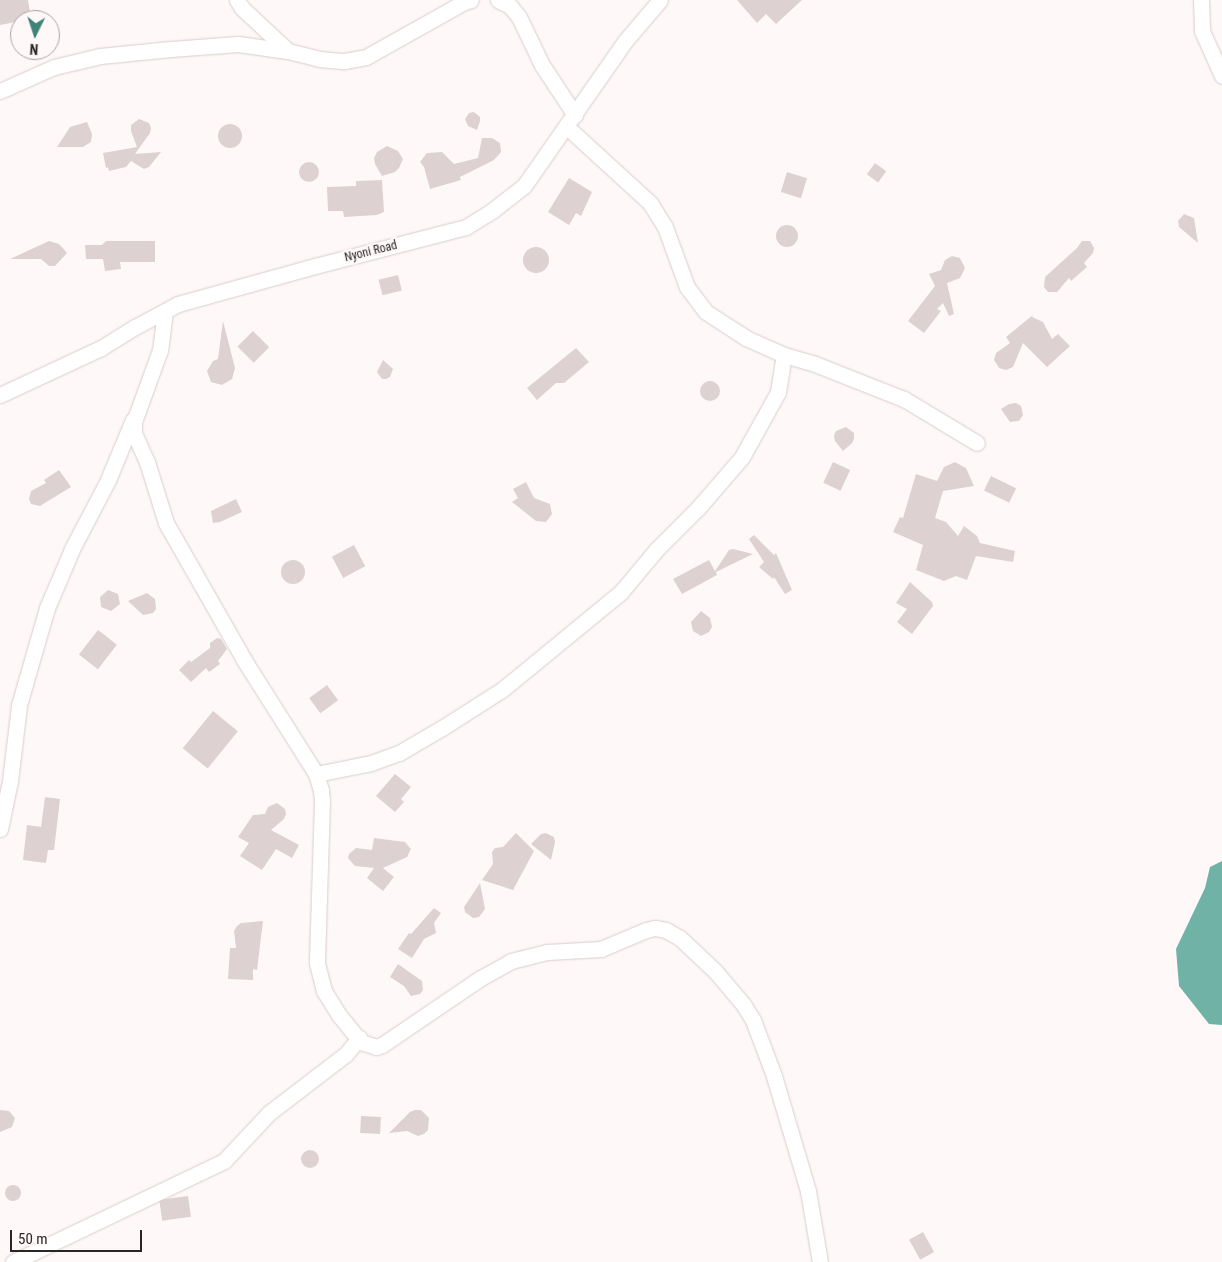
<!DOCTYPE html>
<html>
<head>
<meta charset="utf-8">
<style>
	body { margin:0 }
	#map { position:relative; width:1222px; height:1262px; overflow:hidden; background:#fef9f8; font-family:"Roboto Condensed",sans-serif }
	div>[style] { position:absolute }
	.water>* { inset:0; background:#71b2a6 }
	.building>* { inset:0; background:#ddd1d1; transform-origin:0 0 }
	.round { border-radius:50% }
	.roads { filter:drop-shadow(0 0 1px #d9cdcd) drop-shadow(0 0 1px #d9cdcd) }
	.minor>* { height:15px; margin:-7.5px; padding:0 7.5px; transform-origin:7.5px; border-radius:7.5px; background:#fff }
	span { translate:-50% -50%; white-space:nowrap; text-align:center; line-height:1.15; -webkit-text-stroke:4.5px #fef9f8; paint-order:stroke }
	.street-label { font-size:12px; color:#2b2626 }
	.north { position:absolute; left:10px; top:10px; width:50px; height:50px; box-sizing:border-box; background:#fef9f8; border:1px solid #aaa5a4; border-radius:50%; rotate:184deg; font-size:14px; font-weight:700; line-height:20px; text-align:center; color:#2b2626 }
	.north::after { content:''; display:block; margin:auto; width:18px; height:22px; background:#408478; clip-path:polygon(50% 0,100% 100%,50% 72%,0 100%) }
	.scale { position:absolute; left:10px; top:1230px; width:132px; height:22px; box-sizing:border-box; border:2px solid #2b2626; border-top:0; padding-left:6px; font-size:15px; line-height:18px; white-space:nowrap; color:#2b2626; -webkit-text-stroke:4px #fef9f8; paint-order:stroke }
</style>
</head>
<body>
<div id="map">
	<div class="water">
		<div style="clip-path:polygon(1222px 861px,1222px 1025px,1209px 1024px,1179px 986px,1176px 949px,1205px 888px,1210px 867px)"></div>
	</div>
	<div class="building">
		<div style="clip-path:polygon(0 0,28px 0,31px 19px,0 25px)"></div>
		<div style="clip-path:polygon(737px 0,802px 0,776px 24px,766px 14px,757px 23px)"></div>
		<div style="clip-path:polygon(474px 112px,480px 117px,480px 121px,477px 130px,468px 126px,465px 119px,469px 113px)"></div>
		<div style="clip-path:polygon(139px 119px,149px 123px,151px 128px,150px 133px,135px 154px,161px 152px,149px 167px,144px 169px,131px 161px,126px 167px,109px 171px,108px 167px,106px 168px,103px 153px,137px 147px,131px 131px,131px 125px)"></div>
		<div style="clip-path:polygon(87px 122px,92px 134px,91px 142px,83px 147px,57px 147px,70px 127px)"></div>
		<div class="round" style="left:218px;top:124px;width:24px;height:24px"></div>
		<div style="clip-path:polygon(482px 138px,492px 138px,500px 143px,501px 152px,494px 160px,460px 177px,461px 180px,430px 189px,424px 167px,420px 162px,427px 153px,442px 152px,454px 164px,478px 158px)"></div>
		<div style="clip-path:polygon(387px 146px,398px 151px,403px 159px,399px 168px,395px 172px,382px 176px,375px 164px,374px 158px,377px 152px)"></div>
		<div class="round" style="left:299px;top:162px;width:20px;height:20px"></div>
		<div style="left:875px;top:163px;width:14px;height:14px;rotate:36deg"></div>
		<div style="left:787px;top:172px;width:21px;height:21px;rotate:17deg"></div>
		<div style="clip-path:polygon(569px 178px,592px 192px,581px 216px,576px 213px,569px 225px,548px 212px)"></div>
		<div style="clip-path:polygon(382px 180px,384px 212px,377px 215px,344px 217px,343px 211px,328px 211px,327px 187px,356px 186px,356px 181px)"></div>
		<div style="clip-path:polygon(1184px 214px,1194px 218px,1198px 243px,1179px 227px,1178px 221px)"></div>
		<div class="round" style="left:776px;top:225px;width:22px;height:22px"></div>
		<div style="clip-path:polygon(49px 241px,59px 244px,67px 253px,55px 266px,49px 266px,41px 259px,10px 259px)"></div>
		<div style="clip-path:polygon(106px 241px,155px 241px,155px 262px,120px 262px,121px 269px,105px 271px,103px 259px,86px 259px,85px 245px,102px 245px)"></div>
		<div style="clip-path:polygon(1082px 241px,1090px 241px,1094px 248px,1093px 253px,1084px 263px,1087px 267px,1071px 281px,1069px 278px,1057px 292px,1048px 292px,1044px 287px,1045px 277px,1077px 248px)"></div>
		<div class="round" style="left:523px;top:247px;width:26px;height:26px"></div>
		<div style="clip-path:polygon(952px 256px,960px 258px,965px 268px,960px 278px,947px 283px,954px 314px,949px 316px,943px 303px,937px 309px,941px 311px,924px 333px,908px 321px,935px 286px,929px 274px,941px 270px,945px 260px)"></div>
		<div style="left:398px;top:275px;width:16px;height:20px;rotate:76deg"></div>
		<div style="clip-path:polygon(1033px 315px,1032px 317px,1043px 322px,1052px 339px,1058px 334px,1070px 346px,1047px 367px,1023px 343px,1013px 367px,1006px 370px,999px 368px,994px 360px,996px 353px,1010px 343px,1006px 337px)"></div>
		<div style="clip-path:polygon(223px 321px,235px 368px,232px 379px,222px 385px,211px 382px,207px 371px,213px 361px,218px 359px)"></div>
		<div style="left:253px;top:331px;width:23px;height:22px;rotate:45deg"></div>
		<div style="clip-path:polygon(576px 348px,589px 362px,564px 383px,556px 383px,537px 400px,527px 388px)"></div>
		<div style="clip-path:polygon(383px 360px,393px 369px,390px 377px,386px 379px,382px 379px,377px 372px)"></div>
		<div class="round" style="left:700px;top:381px;width:20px;height:20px"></div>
		<div style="clip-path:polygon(1016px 403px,1021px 406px,1023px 415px,1019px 421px,1010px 422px,1001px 409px,1009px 404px)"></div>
		<div style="clip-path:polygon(846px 427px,854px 433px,854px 439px,852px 443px,843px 451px,835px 441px,834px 436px,836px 431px)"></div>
		<div style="left:833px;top:462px;width:19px;height:23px;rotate:25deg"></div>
		<div style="clip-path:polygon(955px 462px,966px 468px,974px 486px,943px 491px,935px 518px,946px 522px,958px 536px,964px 526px,977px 536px,980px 543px,1015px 551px,1013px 562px,976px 556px,967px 580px,956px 576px,944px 581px,916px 570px,923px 545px,893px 532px,900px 517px,903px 518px,916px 474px,937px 481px,944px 467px)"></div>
		<div style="clip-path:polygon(59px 470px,71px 487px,40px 506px,31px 504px,29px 499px,31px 491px,46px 483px,44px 480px)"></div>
		<div style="left:991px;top:476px;width:28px;height:16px;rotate:26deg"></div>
		<div style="clip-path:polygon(526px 482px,534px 498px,550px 504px,552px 514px,546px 522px,536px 521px,512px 502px,518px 498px,513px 489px)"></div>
		<div style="clip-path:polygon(236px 499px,242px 512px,220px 522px,213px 523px,211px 511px)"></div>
		<div style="clip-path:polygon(754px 535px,774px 555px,776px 553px,792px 590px,785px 594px,774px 577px,773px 579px,759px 567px,764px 562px,749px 539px)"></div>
		<div style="left:354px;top:545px;width:24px;height:25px;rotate:62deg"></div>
		<div style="clip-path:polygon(733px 549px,753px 554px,716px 572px,717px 575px,682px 594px,673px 579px,709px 560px,715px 571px,729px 550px)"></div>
		<div class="round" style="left:281px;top:560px;width:24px;height:24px"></div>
		<div style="clip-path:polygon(910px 582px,932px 602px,933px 606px,912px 634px,897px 622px,907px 609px,896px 603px)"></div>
		<div style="clip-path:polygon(108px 590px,118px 594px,120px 604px,111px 611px,101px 607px,100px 597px)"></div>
		<div style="clip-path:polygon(147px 593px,155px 599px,156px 609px,153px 613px,143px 615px,128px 601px)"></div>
		<div style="clip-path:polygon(701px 611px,710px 618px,712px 627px,709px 632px,701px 636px,693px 631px,691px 622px)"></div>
		<div style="left:98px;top:630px;width:24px;height:31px;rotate:38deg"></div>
		<div style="clip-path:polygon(217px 638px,221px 639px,227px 649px,218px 661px,220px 664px,209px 672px,206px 668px,191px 682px,179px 670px,189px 660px,191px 662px,210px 648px,210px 643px)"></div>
		<div style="left:327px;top:685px;width:19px;height:22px;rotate:54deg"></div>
		<div style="left:213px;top:711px;width:32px;height:48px;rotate:39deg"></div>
		<div style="clip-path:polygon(395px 774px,411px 787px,401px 799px,404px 802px,395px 812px,376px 796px)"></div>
		<div style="clip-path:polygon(45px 797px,60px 799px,54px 850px,48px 850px,46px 863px,23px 860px,27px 825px,41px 827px)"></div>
		<div style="clip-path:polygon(277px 803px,285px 809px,286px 814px,284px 819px,271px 830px,299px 845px,292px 858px,276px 849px,262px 870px,240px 856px,249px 843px,238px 837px,253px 815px,265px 814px,268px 807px)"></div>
		<div style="clip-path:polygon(516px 833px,534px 851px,513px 890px,482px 880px,493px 864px,492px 852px,495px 848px,503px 847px)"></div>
		<div style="clip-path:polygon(546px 833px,554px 837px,555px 842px,551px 860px,531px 844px,541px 834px)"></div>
		<div style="clip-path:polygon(374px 838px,405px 842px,411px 849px,407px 857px,383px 868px,394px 877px,383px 891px,367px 878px,374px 868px,355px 866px,348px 858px,349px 854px,356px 848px,372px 850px)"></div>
		<div style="clip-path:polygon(480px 883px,485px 909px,479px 917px,473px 918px,465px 912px,464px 907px)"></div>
		<div style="clip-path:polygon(434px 908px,441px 913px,434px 923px,436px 933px,424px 939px,412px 958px,398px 949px,409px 933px,411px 934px)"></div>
		<div style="clip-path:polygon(263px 921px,257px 970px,253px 969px,253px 980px,228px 979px,230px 948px,236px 948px,234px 931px,237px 926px,241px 923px)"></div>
		<div style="clip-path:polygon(398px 964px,422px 981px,423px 990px,420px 994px,411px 996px,404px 986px,390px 977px)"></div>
		<div style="clip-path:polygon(0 1110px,9px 1111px,15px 1118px,12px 1127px,0 1132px)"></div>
		<div style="clip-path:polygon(415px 1110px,421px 1110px,429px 1118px,428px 1130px,424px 1134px,418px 1136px,407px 1131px,389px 1133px,410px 1112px)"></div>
		<div style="left:361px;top:1116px;width:20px;height:17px;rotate:3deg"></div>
		<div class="round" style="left:301px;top:1150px;width:18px;height:18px"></div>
		<div class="round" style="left:5px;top:1185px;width:16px;height:16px"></div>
		<div style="left:188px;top:1196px;width:21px;height:29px;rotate:82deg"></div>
		<div style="left:923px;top:1232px;width:23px;height:16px;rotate:61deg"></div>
	</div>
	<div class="roads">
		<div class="minor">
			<div style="left:237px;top:0;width:9px;rotate:58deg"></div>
			<div style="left:242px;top:8px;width:63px;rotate:43.1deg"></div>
			<div style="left:498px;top:0;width:13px;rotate:27deg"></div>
			<div style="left:510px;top:6px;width:14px;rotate:51deg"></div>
			<div style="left:519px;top:17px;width:53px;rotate:64.4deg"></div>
			<div style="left:542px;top:65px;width:60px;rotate:56.6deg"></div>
			<div style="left:1201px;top:0;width:31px;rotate:88deg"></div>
			<div style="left:1202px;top:31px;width:49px;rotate:66deg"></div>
			<div style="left:0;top:91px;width:59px;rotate:-24deg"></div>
			<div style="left:54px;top:67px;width:47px;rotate:-13.4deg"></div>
			<div style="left:100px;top:56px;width:71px;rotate:-5.6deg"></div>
			<div style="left:171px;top:49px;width:67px;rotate:-4.3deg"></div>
			<div style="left:238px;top:44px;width:50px;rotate:8deg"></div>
			<div style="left:288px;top:51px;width:32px;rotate:14deg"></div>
			<div style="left:319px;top:59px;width:25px;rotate:5deg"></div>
			<div style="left:344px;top:61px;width:22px;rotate:-10deg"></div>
			<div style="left:366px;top:57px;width:112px;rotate:-29.3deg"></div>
			<div style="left:464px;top:2px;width:7px;rotate:-16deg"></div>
			<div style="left:567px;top:127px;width:113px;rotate:42.5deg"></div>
			<div style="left:650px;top:203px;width:28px;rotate:58deg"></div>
			<div style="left:665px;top:227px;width:64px;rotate:69.9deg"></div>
			<div style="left:687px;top:287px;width:31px;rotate:53deg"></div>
			<div style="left:706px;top:312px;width:48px;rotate:33deg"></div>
			<div style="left:746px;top:338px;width:42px;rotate:24.1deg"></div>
			<div style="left:784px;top:355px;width:32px;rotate:16deg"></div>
			<div style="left:815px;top:364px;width:96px;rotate:21.5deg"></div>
			<div style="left:904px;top:399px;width:85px;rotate:31.1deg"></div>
			<div style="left:165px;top:311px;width:39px;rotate:97deg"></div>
			<div style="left:160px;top:350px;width:77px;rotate:109.9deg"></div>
			<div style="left:134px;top:422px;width:11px;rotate:90deg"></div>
			<div style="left:134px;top:433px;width:32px;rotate:66deg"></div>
			<div style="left:147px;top:462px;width:64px;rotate:72.7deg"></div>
			<div style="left:166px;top:523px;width:158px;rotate:60.3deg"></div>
			<div style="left:244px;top:660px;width:135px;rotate:57.7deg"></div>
			<div style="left:316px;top:774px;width:17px;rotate:73deg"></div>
			<div style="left:321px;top:790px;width:11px;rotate:85deg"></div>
			<div style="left:322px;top:801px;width:162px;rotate:91.8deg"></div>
			<div style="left:317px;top:963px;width:29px;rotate:76deg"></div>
			<div style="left:324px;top:991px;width:28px;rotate:58deg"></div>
			<div style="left:339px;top:1015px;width:35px;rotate:51deg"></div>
			<div style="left:361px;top:1042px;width:16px;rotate:18deg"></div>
			<div style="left:376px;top:1047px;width:6px;rotate:-18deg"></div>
			<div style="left:382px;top:1045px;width:117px;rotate:-34.2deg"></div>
			<div style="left:479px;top:979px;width:37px;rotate:-29deg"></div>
			<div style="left:511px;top:961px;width:37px;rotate:-14deg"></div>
			<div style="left:547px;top:952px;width:54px;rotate:-3.2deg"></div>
			<div style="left:601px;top:949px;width:49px;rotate:-22.9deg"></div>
			<div style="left:646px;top:930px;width:9px;rotate:-13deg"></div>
			<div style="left:655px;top:928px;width:11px;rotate:10deg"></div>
			<div style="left:666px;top:930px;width:16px;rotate:30deg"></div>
			<div style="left:680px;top:938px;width:48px;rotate:43.3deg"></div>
			<div style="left:715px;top:971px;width:43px;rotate:49.7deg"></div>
			<div style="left:743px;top:1004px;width:19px;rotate:58deg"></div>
			<div style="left:753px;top:1020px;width:60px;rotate:69.4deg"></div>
			<div style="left:774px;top:1076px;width:120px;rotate:73.5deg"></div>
			<div style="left:808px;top:1191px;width:72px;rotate:80.4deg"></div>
			<div style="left:0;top:395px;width:111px;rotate:-25deg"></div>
			<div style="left:101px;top:348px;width:40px;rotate:-32deg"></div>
			<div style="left:135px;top:327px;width:49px;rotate:-28.1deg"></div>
			<div style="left:178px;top:304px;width:142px;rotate:-15.5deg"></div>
			<div style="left:315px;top:266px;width:156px;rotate:-14.5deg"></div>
			<div style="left:466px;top:227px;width:32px;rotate:-32deg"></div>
			<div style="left:493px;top:210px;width:39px;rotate:-38deg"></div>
			<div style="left:524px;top:186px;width:178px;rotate:-55.1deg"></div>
			<div style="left:626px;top:40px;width:52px;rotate:-49.6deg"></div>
			<div style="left:316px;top:774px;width:56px;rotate:-11.3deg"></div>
			<div style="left:371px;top:763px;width:30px;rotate:-20deg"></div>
			<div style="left:399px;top:753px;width:50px;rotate:-30.2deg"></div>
			<div style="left:442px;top:728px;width:72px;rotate:-32.6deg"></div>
			<div style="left:503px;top:689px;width:153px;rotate:-39.4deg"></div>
			<div style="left:621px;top:592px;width:56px;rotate:-50.1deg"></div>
			<div style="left:657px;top:549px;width:58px;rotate:-45deg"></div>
			<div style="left:698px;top:508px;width:67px;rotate:-49.2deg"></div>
			<div style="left:742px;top:457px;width:74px;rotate:-61deg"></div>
			<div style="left:778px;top:392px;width:37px;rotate:-81deg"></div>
			<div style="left:0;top:829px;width:49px;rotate:-78.2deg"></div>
			<div style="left:10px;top:781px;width:77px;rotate:-83.2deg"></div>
			<div style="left:19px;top:705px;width:101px;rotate:-73.9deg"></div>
			<div style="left:47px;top:608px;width:64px;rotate:-67deg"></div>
			<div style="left:72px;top:549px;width:78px;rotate:-62.4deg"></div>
			<div style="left:108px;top:480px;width:65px;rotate:-67.4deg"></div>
			<div style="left:13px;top:1262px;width:234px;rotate:-25.6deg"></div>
			<div style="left:224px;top:1161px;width:66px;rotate:-46.8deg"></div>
			<div style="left:269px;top:1113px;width:97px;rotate:-37.5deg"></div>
			<div style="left:346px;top:1054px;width:21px;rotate:-51deg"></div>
		</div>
	</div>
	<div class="street-label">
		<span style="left:371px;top:252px;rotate:-14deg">Nyoni Road</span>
	</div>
	<div class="north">N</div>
	<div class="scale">50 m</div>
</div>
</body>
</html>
